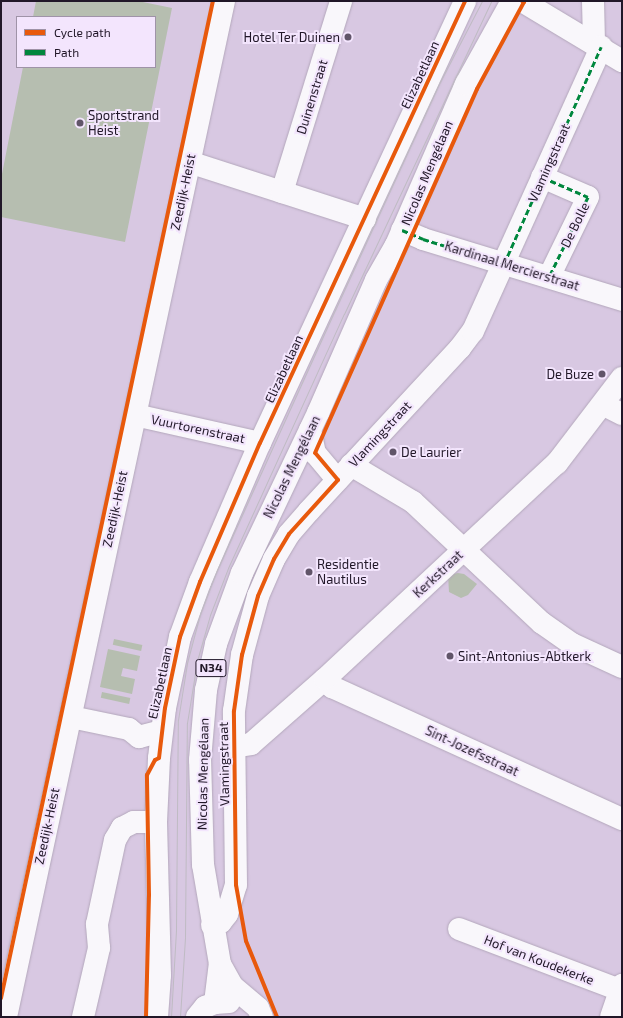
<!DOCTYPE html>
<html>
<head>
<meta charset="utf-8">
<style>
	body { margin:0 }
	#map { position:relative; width:623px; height:1018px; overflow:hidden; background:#d8c8e2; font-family:"Exo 2",sans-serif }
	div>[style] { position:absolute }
	.green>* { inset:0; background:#b6beb0; transform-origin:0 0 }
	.roads { filter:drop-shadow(0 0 1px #b3a7bb) drop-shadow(0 0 1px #b3a7bb) }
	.minor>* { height:22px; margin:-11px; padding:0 11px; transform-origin:11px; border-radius:11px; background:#f9f7fb }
	.major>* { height:22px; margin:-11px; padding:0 11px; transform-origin:11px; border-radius:11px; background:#f9f7fb }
	.tram>* { height:1px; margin:-0.5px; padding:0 0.5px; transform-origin:0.5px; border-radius:0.5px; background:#bfbbc3 }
	.quiet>* { height:3px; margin-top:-1.5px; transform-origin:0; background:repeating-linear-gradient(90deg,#00873e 0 6px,transparent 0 9px) }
	.cycleway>* { height:4px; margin:-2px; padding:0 2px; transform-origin:2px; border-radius:2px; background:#e8590c }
	.dots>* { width:11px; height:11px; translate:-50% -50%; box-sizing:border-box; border:2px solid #f3e5fd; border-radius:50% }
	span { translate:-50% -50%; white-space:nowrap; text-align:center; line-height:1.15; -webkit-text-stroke:4px #f3e5fd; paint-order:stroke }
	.shield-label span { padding:1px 3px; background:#f3e5fd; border:1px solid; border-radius:3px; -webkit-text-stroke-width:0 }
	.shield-label { font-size:12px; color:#211728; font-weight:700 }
	.poi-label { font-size:13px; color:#211728 }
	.right { translate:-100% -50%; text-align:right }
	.left { translate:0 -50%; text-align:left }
	.street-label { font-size:13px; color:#211728 }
	.frame { position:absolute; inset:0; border:2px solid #211728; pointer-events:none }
	.legend { position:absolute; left:16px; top:16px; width:140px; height:52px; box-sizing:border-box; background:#f3e5fd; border:1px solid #9f93a8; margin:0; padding:5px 7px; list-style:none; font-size:12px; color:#211728 }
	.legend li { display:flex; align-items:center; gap:8px; height:20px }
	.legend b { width:20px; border:1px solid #9f93a8 }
</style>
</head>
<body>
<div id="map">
	<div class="green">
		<div style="clip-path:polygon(36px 1px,138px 1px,172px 8px,125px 242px,1px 217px,1px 179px,23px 67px,155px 67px,155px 17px,33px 17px)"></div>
		<div style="clip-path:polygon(458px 573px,464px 574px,477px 584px,468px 595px,461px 598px,449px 592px,448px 575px)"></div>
		<div style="left:114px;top:639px;width:29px;height:6px;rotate:12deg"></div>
		<div style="clip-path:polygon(108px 649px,140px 656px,137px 671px,123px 668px,121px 676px,135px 679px,132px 694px,100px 687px)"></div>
		<div style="left:102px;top:692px;width:29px;height:6px;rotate:12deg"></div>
	</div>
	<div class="roads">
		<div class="minor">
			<div style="left:522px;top:1px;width:117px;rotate:31deg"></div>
			<div style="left:593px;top:1px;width:42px;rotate:88.6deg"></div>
			<div style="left:189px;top:162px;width:185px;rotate:17.9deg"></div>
			<div style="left:542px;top:177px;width:50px;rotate:23.5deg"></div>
			<div style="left:588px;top:197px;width:89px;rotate:116deg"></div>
			<div style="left:282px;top:192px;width:200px;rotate:-72.8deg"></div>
			<div style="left:402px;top:230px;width:23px;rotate:23deg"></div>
			<div style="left:423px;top:239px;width:208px;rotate:17deg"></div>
			<div style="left:604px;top:405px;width:20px;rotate:27deg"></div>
			<div style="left:135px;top:415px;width:128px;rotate:12.6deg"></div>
			<div style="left:310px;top:430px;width:24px;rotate:78deg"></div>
			<div style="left:315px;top:453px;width:35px;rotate:50deg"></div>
			<div style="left:351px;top:465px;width:72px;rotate:30.8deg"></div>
			<div style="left:413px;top:502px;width:177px;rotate:43.2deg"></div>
			<div style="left:542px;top:623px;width:37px;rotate:35deg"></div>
			<div style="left:572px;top:644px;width:55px;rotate:24.7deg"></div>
			<div style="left:325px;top:679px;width:11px;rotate:49deg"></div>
			<div style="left:332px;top:687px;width:319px;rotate:24.5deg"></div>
			<div style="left:71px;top:717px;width:59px;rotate:11.7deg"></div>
			<div style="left:129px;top:729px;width:13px;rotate:39deg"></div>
			<div style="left:139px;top:737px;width:23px;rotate:-15deg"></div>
			<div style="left:233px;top:747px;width:18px;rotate:-9deg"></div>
			<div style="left:251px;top:744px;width:98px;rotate:-41.3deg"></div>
			<div style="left:325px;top:679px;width:317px;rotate:-43deg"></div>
			<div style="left:557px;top:463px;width:107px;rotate:-52.6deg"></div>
			<div style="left:212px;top:925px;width:9px;rotate:-18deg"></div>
			<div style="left:221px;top:922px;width:10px;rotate:-53deg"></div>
			<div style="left:227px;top:914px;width:30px;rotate:-73deg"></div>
			<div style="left:236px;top:885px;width:174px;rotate:-90.7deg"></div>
			<div style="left:234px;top:711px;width:57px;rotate:-81.9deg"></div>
			<div style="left:242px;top:655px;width:61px;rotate:-74.8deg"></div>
			<div style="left:258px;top:596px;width:40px;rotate:-66.6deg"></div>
			<div style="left:274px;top:559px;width:29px;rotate:-59deg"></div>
			<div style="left:289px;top:534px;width:30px;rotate:-49deg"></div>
			<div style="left:309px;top:511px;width:222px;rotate:-47.2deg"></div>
			<div style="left:460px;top:348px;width:21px;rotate:-53deg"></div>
			<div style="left:473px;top:331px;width:312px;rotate:-65.7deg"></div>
			<div style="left:459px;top:929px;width:172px;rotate:20.8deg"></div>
			<div style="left:6px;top:1017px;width:1039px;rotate:-77.89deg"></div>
			<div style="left:83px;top:1017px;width:71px;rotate:-76.9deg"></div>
			<div style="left:99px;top:948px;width:24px;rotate:-95deg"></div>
			<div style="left:97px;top:924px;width:86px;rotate:-77.9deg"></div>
			<div style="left:115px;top:840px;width:14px;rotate:-60deg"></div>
			<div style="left:122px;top:828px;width:13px;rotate:-27deg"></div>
			<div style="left:134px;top:822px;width:22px"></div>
			<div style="left:157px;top:1017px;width:42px;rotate:-85.9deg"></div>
			<div style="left:160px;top:975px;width:153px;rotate:-91.5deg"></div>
			<div style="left:156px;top:822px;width:64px;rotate:-87.3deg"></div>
			<div style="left:159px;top:758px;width:50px;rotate:-83.2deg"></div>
			<div style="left:165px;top:708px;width:73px;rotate:-78.1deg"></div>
			<div style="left:180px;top:637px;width:59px;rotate:-70deg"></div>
			<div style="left:200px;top:582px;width:151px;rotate:-66.7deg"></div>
			<div style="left:260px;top:443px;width:487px;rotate:-65.1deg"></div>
			<div style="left:611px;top:1017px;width:34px;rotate:-71deg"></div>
		</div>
		<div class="major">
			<div style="left:220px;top:964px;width:25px;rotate:61deg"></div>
			<div style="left:232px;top:986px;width:34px;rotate:40deg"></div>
			<div style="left:258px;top:1008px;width:10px;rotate:66deg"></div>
			<div style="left:215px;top:1003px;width:39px;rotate:-83deg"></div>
			<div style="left:220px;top:964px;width:100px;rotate:-99.7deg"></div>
			<div style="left:203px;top:865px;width:105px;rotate:-91.6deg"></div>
			<div style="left:200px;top:760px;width:70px;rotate:-85.1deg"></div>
			<div style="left:206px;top:690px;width:47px;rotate:-77.7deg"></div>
			<div style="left:216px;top:644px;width:76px;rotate:-69.9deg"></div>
			<div style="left:242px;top:573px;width:177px;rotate:-64.6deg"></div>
			<div style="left:318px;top:413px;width:145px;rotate:-66.4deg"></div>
			<div style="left:376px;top:280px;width:40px;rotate:-60.3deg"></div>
			<div style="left:396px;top:245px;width:176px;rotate:-66.5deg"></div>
			<div style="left:466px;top:84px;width:95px;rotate:-61deg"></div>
			<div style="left:197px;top:1017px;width:13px;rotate:-51deg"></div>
			<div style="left:205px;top:1007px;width:11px;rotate:-22deg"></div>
			<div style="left:215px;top:1003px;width:14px;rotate:-4deg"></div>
		</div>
	</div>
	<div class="tram">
		<div style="left:171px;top:1017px;width:87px;rotate:-86.7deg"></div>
		<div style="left:176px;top:930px;width:210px;rotate:-89.5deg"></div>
		<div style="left:178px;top:720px;width:58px;rotate:-81deg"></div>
		<div style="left:187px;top:663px;width:51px;rotate:-75.1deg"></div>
		<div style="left:200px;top:614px;width:47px;rotate:-68.9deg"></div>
		<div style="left:217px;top:570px;width:286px;rotate:-65.6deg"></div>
		<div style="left:335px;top:310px;width:251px;rotate:-65.3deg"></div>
		<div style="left:440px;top:82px;width:91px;rotate:-62.6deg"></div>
		<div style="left:180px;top:1017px;width:80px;rotate:-86.4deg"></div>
		<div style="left:185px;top:937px;width:214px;rotate:-89.5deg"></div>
		<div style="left:187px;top:723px;width:63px;rotate:-80.8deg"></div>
		<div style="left:197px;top:661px;width:48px;rotate:-74.2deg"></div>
		<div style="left:210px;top:615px;width:50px;rotate:-69deg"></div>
		<div style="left:228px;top:568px;width:279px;rotate:-65.5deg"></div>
		<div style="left:344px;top:314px;width:346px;rotate:-64.8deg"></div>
	</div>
	<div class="quiet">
		<div style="left:542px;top:177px;width:50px;rotate:23.5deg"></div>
		<div style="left:588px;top:197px;width:89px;rotate:116deg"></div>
		<div style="left:402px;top:230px;width:23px;rotate:23deg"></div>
		<div style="left:423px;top:239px;width:85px;rotate:17.2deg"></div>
		<div style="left:504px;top:264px;width:238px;rotate:-65.9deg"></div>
	</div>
	<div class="cycleway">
		<div style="left:1px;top:998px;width:1019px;rotate:-78deg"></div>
		<div style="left:146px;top:1017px;width:122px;rotate:-88.6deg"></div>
		<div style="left:149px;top:895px;width:120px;rotate:-91deg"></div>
		<div style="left:147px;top:775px;width:17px;rotate:-62deg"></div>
		<div style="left:155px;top:760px;width:4px;rotate:-27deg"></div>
		<div style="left:159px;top:758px;width:50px;rotate:-83.2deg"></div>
		<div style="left:165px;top:708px;width:73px;rotate:-78.1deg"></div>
		<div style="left:180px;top:637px;width:59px;rotate:-70deg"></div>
		<div style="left:200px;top:582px;width:151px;rotate:-66.7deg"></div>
		<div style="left:260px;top:443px;width:487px;rotate:-65.1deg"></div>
		<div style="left:277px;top:1017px;width:82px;rotate:-112.2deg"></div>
		<div style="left:246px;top:941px;width:57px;rotate:-100.1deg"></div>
		<div style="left:236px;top:885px;width:174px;rotate:-90.7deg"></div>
		<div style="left:234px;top:711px;width:57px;rotate:-81.9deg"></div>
		<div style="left:242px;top:655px;width:61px;rotate:-74.8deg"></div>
		<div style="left:258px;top:596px;width:40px;rotate:-66.6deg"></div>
		<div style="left:274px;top:559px;width:29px;rotate:-59deg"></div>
		<div style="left:289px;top:534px;width:73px;rotate:-47.8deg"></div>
		<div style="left:338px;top:480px;width:35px;rotate:-130deg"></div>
		<div style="left:315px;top:453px;width:398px;rotate:-66deg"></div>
		<div style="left:477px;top:89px;width:99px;rotate:-61.6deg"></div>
		<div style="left:524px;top:2px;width:2px;rotate:-153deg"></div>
	</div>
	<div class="dots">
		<div style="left:348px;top:37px;background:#615569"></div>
		<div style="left:80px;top:123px;background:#615569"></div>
		<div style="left:602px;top:374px;background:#615569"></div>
		<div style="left:393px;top:452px;background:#615569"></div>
		<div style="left:309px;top:572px;background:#615569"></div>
		<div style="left:450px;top:656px;background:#615569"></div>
	</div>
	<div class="shield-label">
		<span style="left:211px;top:668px">N34</span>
	</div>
	<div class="poi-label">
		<span class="right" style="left:340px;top:37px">Hotel Ter Duinen</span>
		<span class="left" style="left:88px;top:123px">Sportstrand<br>Heist</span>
		<span class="right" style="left:594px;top:374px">De Buze</span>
		<span class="left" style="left:401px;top:452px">De Laurier</span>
		<span class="left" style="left:317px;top:572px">Residentie<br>Nautilus</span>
		<span class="left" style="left:458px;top:656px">Sint-Antonius-Abtkerk</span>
	</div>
	<div class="street-label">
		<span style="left:420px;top:75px;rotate:-65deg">Elizabetlaan</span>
		<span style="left:312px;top:97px;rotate:-73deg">Duinenstraat</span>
		<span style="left:549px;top:163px;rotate:-66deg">Vlamingstraat</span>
		<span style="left:427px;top:173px;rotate:-67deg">Nicolas Mengélaan</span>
		<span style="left:183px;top:192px;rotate:-78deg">Zeedijk-Heist</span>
		<span style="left:575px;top:225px;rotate:-64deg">De Bolle</span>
		<span style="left:512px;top:266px;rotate:17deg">Kardinaal Mercierstraat</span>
		<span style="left:284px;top:369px;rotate:-65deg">Elizabetlaan</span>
		<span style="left:198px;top:429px;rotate:12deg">Vuurtorenstraat</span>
		<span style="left:380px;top:434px;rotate:-47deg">Vlamingstraat</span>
		<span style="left:292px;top:467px;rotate:-64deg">Nicolas Mengélaan</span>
		<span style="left:115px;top:509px;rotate:-78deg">Zeedijk-Heist</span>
		<span style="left:438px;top:574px;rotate:-43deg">Kerkstraat</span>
		<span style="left:160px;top:683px;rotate:-78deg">Elizabetlaan</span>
		<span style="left:472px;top:751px;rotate:25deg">Sint-Jozefsstraat</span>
		<span style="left:224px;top:764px;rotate:-91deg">Vlamingstraat</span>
		<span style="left:203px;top:774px;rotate:-89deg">Nicolas Mengélaan</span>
		<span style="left:47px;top:826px;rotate:-78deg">Zeedijk-Heist</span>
		<span style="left:539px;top:960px;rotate:21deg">Hof van Koudekerke</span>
	</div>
	<div class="frame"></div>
	<ul class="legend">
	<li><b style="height:5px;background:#e8590c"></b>Cycle path</li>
	<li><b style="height:5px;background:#00873e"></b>Path</li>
	</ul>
</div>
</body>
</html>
